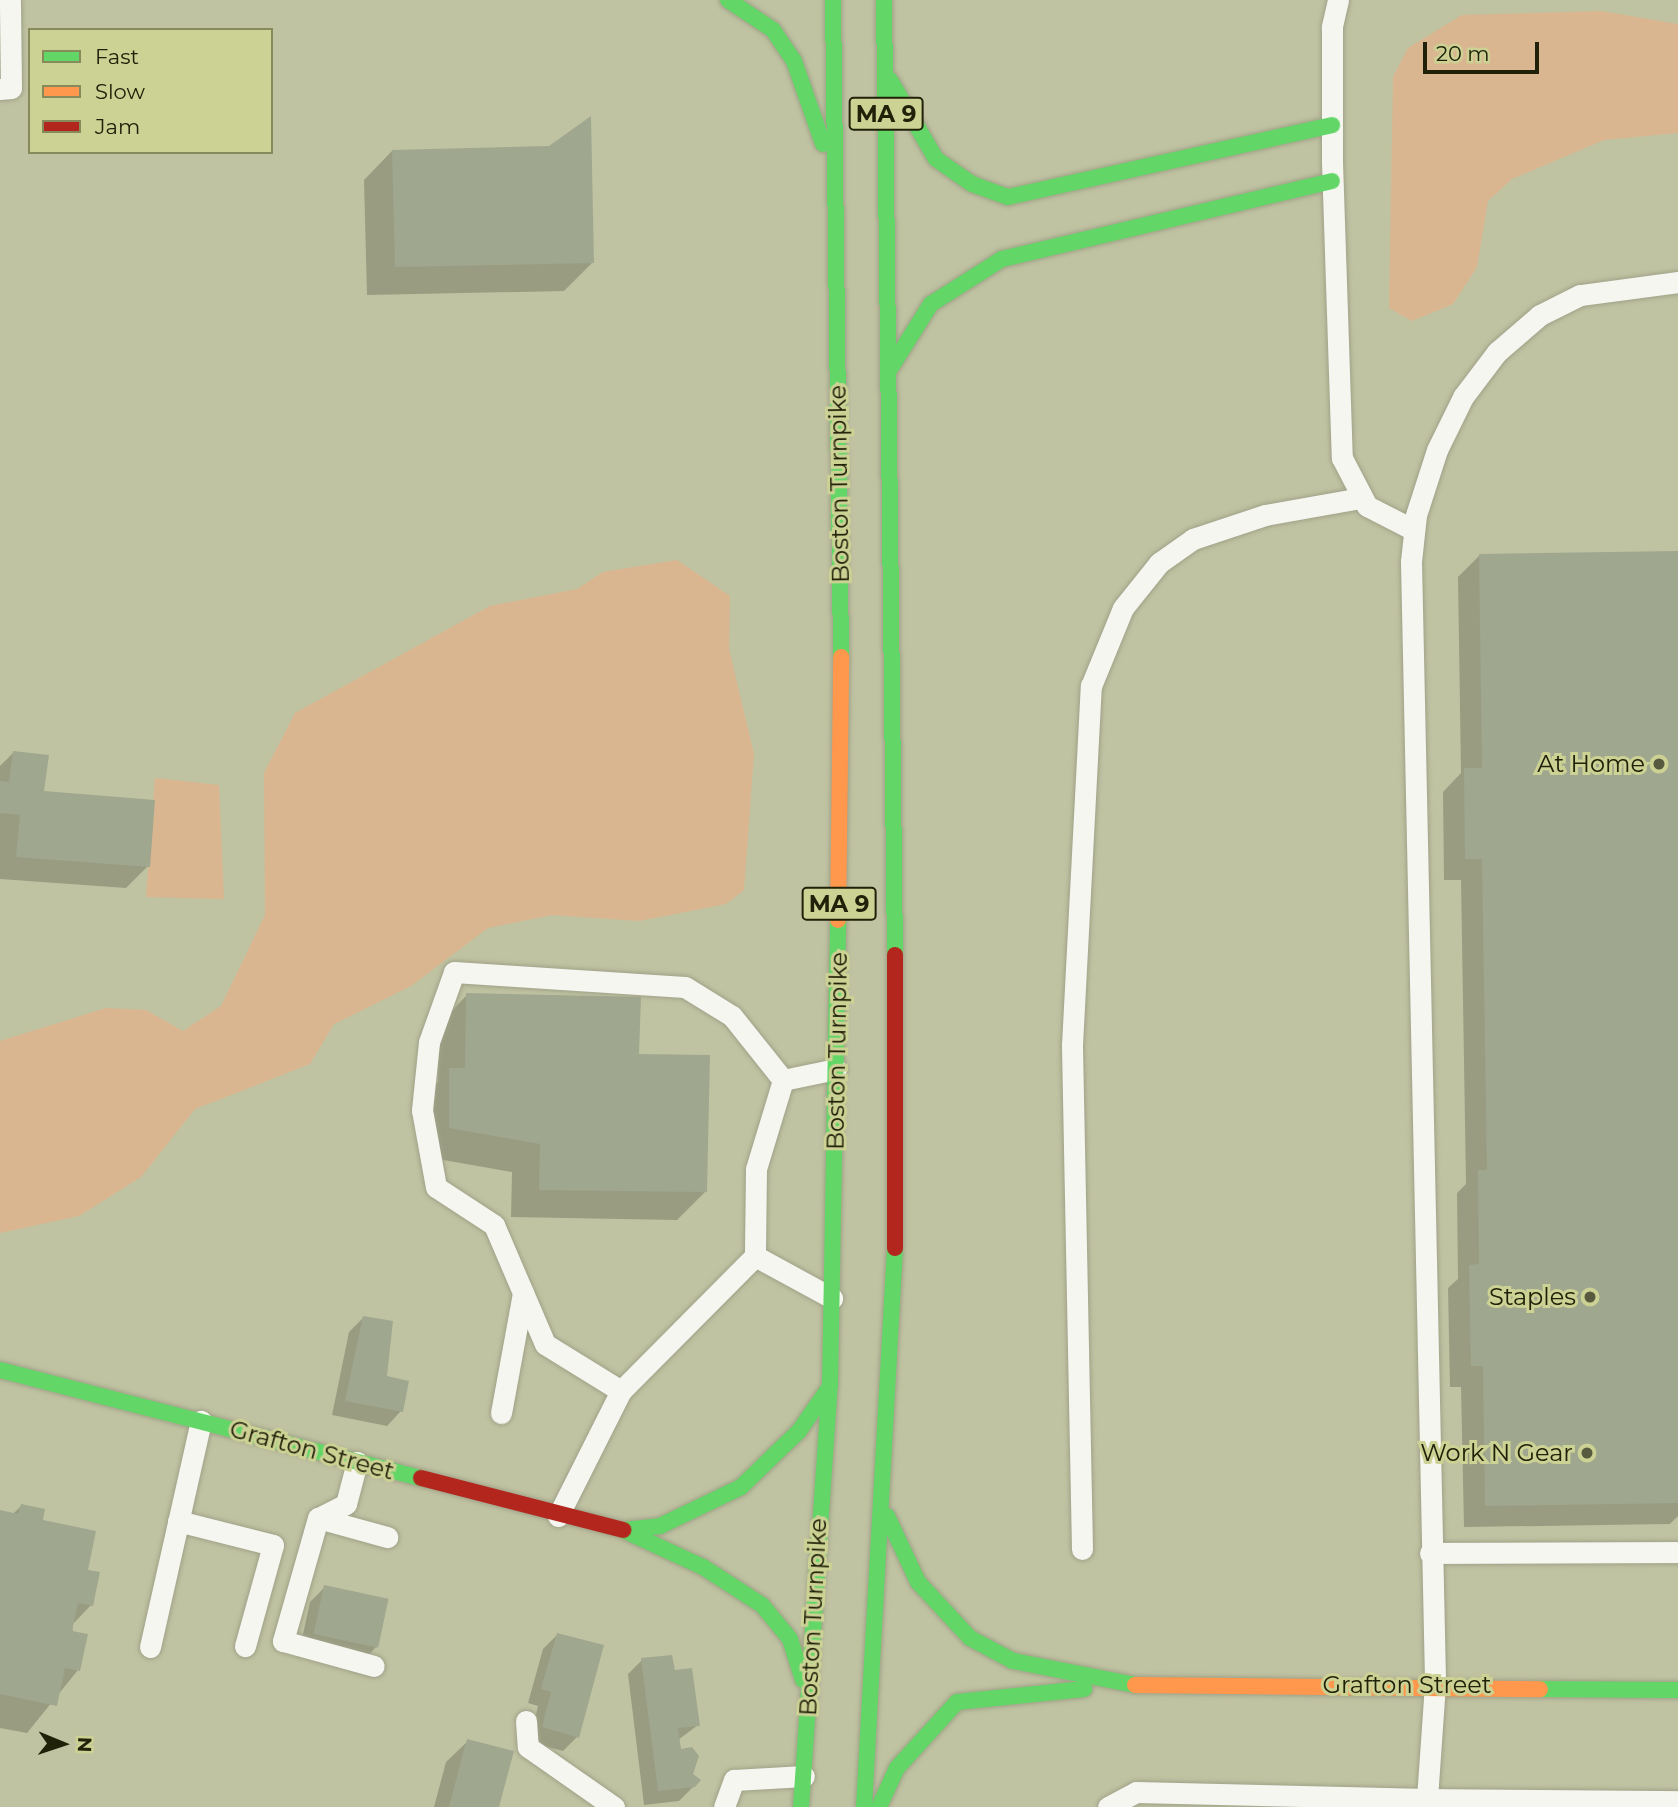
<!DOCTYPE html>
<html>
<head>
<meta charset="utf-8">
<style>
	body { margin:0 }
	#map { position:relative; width:1678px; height:1807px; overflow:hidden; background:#c0c3a2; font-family:Montserrat,sans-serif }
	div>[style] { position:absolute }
	.green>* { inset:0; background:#dab690 }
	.shadow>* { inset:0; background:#0003 }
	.building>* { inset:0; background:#a0a78f; transform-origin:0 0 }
	.roads { filter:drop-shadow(0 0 2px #a0a288) drop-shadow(0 0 2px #a0a288) }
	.lane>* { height:21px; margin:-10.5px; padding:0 10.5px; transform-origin:10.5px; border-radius:10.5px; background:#f6f6f1 }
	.fast>* { height:16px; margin:-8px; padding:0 8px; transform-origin:8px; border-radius:8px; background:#63d668 }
	.slow>* { height:16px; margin:-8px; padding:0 8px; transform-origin:8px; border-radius:8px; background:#ff974d }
	.jam>* { height:16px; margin:-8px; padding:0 8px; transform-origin:8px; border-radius:8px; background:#b3261e }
	.dots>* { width:19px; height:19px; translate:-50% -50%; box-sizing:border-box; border:4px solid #ccd194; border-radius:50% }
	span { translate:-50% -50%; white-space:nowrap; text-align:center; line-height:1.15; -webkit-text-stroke:6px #ccd194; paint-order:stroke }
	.shield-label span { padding:2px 5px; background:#ccd194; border:2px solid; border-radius:5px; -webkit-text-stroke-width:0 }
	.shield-label { font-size:23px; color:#202109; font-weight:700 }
	.street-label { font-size:24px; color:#202109 }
	.poi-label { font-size:24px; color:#202109 }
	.right { translate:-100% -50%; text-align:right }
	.legend { position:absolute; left:28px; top:28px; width:245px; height:126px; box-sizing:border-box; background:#ccd194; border:2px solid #878b5c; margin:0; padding:9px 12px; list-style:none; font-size:21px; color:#202109 }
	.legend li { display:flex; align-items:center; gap:14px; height:35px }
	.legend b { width:35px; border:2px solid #878b5c }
	.north { position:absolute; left:28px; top:1709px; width:70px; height:70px; -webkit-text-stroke:5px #ccd194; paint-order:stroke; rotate:92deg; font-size:19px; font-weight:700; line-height:28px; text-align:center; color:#202109 }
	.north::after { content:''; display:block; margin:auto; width:24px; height:32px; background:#202109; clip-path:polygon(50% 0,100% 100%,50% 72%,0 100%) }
	.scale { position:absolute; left:1423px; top:42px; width:116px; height:32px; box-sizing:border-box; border:4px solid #202109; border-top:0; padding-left:9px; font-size:21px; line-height:24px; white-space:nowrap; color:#202109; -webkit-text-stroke:5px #ccd194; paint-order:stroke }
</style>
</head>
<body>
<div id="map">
	<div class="green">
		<div style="clip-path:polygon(1601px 11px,1678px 24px,1678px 133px,1604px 140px,1512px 179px,1488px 201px,1477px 267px,1453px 304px,1412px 321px,1389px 308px,1393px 77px,1408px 48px,1462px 15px)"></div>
		<div style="clip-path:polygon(677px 560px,730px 596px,729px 649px,754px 754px,744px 890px,726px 904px,639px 921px,552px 915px,488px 928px,411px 986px,334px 1024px,310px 1064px,195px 1109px,141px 1177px,79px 1216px,0 1233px,0 1041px,106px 1008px,146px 1010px,183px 1031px,221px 1006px,265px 915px,264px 773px,295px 713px,490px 606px,577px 589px,603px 572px)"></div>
		<div style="clip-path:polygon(155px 778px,219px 785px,224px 899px,146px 897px)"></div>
	</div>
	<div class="shadow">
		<div style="clip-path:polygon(549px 148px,593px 262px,564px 291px,367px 295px,364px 180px,392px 151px)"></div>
		<div style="clip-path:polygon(1678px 553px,1678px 1516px,1670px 1524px,1464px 1527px,1461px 1387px,1450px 1387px,1448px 1288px,1458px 1279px,1457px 1193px,1466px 1184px,1461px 880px,1444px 880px,1443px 792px,1461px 773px,1458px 577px,1480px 555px)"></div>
		<div style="clip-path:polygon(13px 753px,42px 793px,148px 866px,126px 888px,0 879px,0 766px)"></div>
		<div style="clip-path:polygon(467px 995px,706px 1191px,677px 1220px,511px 1217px,512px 1172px,421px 1156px,421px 1099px,438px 1082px,439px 1024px)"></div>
		<div style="clip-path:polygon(363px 1318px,401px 1411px,387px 1426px,332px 1415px,349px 1332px)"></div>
		<div style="clip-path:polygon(21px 1506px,86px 1571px,91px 1605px,72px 1625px,78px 1670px,27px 1733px,0 1728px,0 1512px,13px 1514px)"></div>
		<div style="clip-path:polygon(325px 1587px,376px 1647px,362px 1662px,300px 1648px,310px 1602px)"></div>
		<div style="clip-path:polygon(557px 1635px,577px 1737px,563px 1751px,529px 1742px,538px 1706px,528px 1703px,543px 1649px)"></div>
		<div style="clip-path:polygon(642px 1660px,673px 1672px,698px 1725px,678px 1740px,694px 1786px,679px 1801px,644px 1805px,628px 1674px)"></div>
		<div style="clip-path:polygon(468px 1741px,497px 1807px,434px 1807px,446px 1762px)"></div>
	</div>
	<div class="building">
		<div style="clip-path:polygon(591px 116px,594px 263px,395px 267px,392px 150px,549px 146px)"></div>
		<div style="clip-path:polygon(1678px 551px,1678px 1503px,1485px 1506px,1483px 1366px,1471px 1366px,1469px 1265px,1479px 1264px,1478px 1170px,1487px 1170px,1482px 859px,1465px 859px,1464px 768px,1482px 768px,1479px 554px)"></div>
		<div style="clip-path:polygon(13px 751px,49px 755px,44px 791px,155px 800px,150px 867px,16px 857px,20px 815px,0 813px,0 781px,9px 782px)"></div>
		<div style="clip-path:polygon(466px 993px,641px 997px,639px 1054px,710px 1055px,707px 1192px,539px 1190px,540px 1144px,449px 1128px,449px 1068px,465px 1068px)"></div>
		<div style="clip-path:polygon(363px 1316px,393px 1321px,387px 1376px,409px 1381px,403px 1412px,345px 1401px)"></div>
		<div style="clip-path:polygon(21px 1504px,45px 1509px,43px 1520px,96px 1531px,88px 1570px,100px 1572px,93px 1606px,78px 1603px,72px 1631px,88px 1634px,80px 1671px,65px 1668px,57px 1706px,0 1694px,0 1510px,18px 1514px)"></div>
		<div style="left:324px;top:1585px;width:66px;height:50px;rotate:12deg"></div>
		<div style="clip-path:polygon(557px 1633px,604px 1645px,579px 1738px,542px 1727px,551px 1692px,541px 1689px)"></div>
		<div style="clip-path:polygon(672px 1655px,675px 1670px,692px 1668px,700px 1726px,678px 1728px,681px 1749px,692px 1747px,699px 1756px,693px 1774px,701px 1780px,695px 1787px,658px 1791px,641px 1658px)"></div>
		<div style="clip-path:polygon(467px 1739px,514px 1751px,499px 1807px,449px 1807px)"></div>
	</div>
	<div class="roads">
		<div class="lane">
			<div style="left:1338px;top:0;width:28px;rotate:103deg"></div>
			<div style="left:1332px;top:27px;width:135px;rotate:90deg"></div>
			<div style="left:1332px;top:162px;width:296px;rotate:88.1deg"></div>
			<div style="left:1342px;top:458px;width:54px;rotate:62.5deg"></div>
			<div style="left:1367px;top:506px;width:53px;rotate:27.1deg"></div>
			<div style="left:0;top:89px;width:11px;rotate:-5deg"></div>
			<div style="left:11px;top:88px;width:88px;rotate:-90.7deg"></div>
			<div style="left:1678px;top:282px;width:99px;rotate:172.4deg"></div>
			<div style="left:1580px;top:295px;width:45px;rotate:153.4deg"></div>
			<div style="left:1540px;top:315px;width:57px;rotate:139.3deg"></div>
			<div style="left:1497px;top:352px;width:56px;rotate:127.1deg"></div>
			<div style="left:1463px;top:397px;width:59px;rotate:116.1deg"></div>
			<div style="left:1437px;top:450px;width:68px;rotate:107.9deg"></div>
			<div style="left:1416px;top:515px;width:47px;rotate:96.1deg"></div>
			<div style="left:1411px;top:562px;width:1122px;rotate:88.77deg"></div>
			<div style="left:1435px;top:1684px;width:115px;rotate:94deg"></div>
			<div style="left:1427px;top:1799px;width:251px;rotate:0.5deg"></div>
			<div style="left:783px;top:1080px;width:93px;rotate:106.9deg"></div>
			<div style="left:756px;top:1169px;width:87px;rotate:90.7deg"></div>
			<div style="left:755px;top:1256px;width:88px;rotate:28.6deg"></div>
			<div style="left:621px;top:1391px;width:190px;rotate:-45.2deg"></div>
			<div style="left:501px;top:1413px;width:122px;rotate:-79.6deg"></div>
			<div style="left:357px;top:1462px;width:43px;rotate:104.7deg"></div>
			<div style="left:346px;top:1504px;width:31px;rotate:153deg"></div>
			<div style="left:318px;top:1518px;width:128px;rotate:105.9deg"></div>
			<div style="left:283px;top:1641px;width:94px;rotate:15.4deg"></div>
			<div style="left:558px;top:1516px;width:140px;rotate:-63.3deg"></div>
			<div style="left:621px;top:1391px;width:89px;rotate:-148.3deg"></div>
			<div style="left:545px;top:1344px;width:129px;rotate:-113.2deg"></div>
			<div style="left:494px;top:1225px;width:69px;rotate:-146.8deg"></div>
			<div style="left:436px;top:1187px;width:78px;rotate:-100.3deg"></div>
			<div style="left:422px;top:1110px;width:68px;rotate:-84.1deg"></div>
			<div style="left:429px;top:1042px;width:74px;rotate:-70.3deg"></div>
			<div style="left:454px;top:972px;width:231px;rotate:3.7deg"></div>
			<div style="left:685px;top:987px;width:55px;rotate:31.7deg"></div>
			<div style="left:732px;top:1016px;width:82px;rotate:51.4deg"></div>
			<div style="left:783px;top:1080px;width:54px;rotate:-11.7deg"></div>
			<div style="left:318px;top:1518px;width:72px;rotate:15.4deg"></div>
			<div style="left:178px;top:1521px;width:98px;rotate:14.2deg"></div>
			<div style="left:273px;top:1545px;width:105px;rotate:105.5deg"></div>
			<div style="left:1082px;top:1549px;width:504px;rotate:-91.14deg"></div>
			<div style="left:1072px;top:1045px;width:360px;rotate:-87deg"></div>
			<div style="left:1091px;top:686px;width:84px;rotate:-67.7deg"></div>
			<div style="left:1123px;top:608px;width:58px;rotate:-51.3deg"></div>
			<div style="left:1159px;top:563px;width:42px;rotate:-35.2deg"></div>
			<div style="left:1193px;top:539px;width:76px;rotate:-18.4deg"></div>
			<div style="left:1265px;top:515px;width:97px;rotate:-10.1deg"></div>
			<div style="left:1430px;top:1553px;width:248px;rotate:-0.2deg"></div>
			<div style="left:150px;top:1647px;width:232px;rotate:-77.3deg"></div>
			<div style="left:526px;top:1721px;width:26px;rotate:86deg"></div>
			<div style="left:528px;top:1747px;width:105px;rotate:34.9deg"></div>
			<div style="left:724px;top:1807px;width:29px;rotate:-70deg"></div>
			<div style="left:734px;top:1780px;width:70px;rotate:-3.3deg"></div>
			<div style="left:1108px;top:1807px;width:32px;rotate:-28deg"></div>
			<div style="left:1136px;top:1792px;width:291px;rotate:1.4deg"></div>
		</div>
		<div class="fast">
			<div style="left:728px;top:0;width:54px;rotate:33.7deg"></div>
			<div style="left:773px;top:30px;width:37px;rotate:56deg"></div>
			<div style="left:794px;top:61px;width:88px;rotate:70.7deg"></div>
			<div style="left:833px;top:0;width:657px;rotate:89.3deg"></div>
			<div style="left:884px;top:0;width:955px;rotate:89.34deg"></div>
			<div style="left:890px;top:80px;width:91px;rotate:59.8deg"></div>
			<div style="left:936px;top:159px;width:44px;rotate:34.8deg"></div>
			<div style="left:972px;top:184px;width:38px;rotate:20deg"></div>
			<div style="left:1008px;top:197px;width:332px;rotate:-12.5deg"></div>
			<div style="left:890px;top:369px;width:77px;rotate:-57.8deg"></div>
			<div style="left:931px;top:304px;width:84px;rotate:-32.4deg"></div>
			<div style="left:1002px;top:259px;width:339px;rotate:-13.3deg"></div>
			<div style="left:0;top:1370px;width:435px;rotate:14.4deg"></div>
			<div style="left:887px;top:1516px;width:73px;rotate:64.8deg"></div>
			<div style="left:918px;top:1582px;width:76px;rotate:47.1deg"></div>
			<div style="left:970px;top:1638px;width:49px;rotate:28.1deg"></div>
			<div style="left:1013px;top:1661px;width:124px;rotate:11.1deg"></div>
			<div style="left:623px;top:1530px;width:88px;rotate:24.8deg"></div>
			<div style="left:703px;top:1567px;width:70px;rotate:32.8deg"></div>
			<div style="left:762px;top:1605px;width:44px;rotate:50.5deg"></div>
			<div style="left:790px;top:1639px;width:43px;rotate:72.4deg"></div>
			<div style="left:623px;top:1530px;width:37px;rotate:-6deg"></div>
			<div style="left:660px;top:1526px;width:90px;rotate:-25.7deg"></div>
			<div style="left:741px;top:1487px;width:81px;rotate:-44deg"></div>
			<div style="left:799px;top:1431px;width:52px;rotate:-55.1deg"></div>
			<div style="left:1540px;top:1689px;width:138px;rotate:0.4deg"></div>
			<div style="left:801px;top:1807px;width:422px;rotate:-86.1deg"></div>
			<div style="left:830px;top:1386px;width:466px;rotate:-89deg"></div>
			<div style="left:864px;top:1807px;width:560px;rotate:-86.83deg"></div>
			<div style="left:879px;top:1807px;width:43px;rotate:-65.2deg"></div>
			<div style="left:897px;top:1768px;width:89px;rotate:-47.7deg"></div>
			<div style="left:957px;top:1702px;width:128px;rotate:-5.8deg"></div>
		</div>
		<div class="slow">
			<div style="left:838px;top:920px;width:263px;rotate:-89.3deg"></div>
			<div style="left:1135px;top:1685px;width:405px;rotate:0.6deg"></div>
		</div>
		<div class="jam">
			<div style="left:895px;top:1248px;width:293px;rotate:-90deg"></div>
			<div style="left:421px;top:1478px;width:209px;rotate:14.4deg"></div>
		</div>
	</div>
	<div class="dots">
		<div style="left:1659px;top:764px;background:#585a3f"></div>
		<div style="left:1590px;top:1297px;background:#585a3f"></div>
		<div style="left:1587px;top:1453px;background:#585a3f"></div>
	</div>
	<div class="shield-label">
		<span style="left:886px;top:114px">MA 9</span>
		<span style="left:839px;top:904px">MA 9</span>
	</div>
	<div class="street-label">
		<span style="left:839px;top:484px;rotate:-91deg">Boston Turnpike</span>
		<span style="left:837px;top:1051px;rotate:-89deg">Boston Turnpike</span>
		<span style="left:312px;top:1450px;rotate:15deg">Grafton Street</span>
		<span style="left:813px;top:1617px;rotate:-87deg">Boston Turnpike</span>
		<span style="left:1407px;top:1685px">Grafton Street</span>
	</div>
	<div class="poi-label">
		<span class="right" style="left:1645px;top:764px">At Home</span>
		<span class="right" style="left:1576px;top:1297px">Staples</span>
		<span class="right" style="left:1573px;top:1453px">Work N Gear</span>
	</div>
	<ul class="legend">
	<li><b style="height:9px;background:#63d668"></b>Fast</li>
	<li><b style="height:9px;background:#ff974d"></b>Slow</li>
	<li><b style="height:9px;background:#b3261e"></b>Jam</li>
	</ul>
	<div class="north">N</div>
	<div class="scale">20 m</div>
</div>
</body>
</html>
